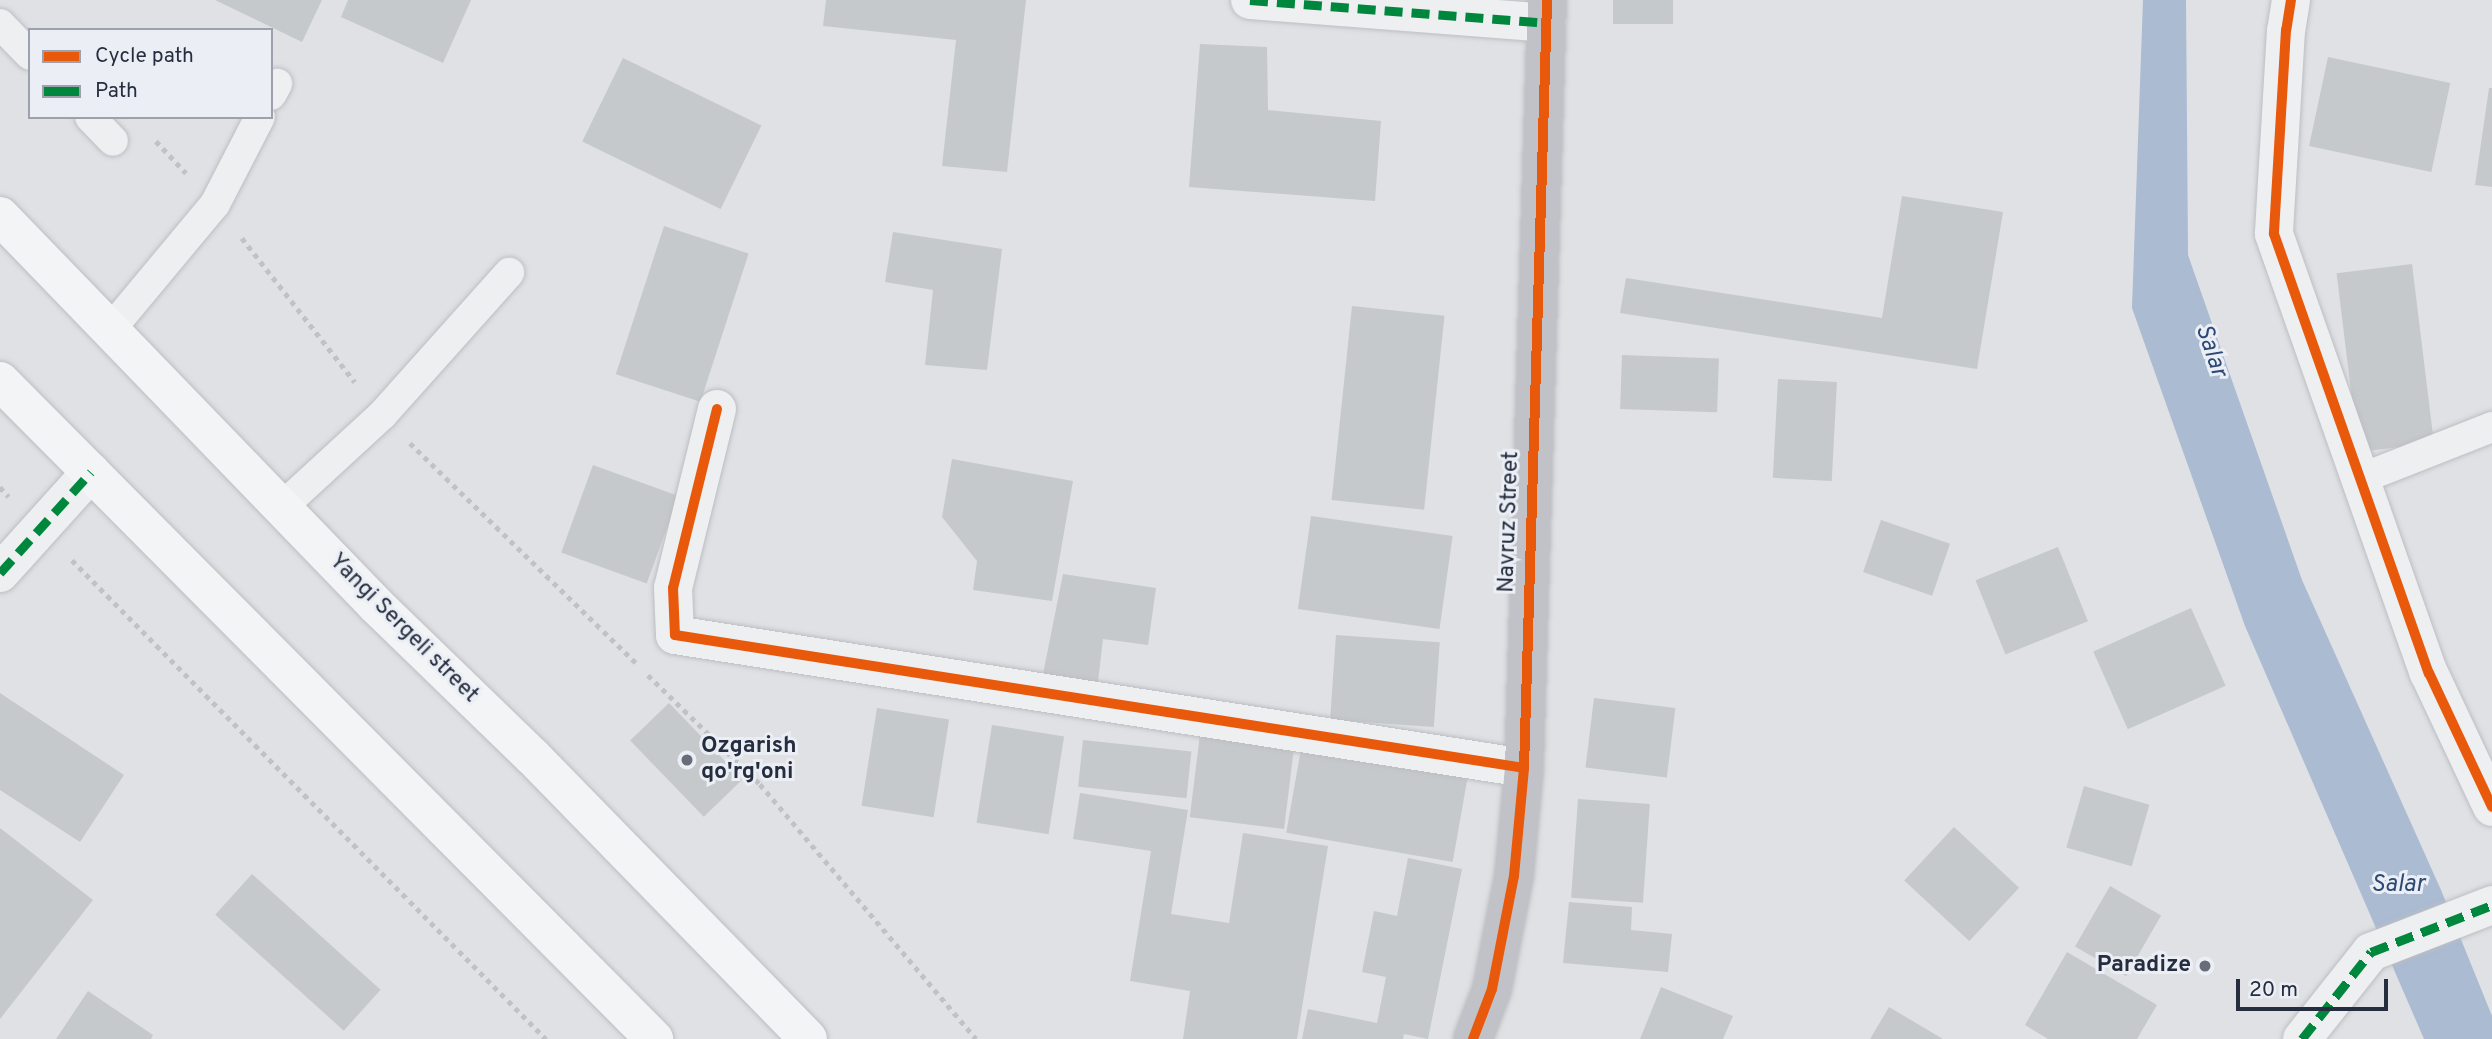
<!DOCTYPE html>
<html>
<head>
<meta charset="utf-8">
<style>
	body { margin:0 }
	#map { position:relative; width:2492px; height:1039px; overflow:hidden; background:#dfe1e4; font-family:Overpass,sans-serif }
	div>[style] { position:absolute }
	.water>* { inset:0; background:#aabbd2 }
	.building>* { inset:0; background:#c6c9cc; transform-origin:0 0 }
	.path>* { height:4.5px; margin-top:-2.25px; transform-origin:0; background:repeating-linear-gradient(90deg,#c1c2c7 0 5px,transparent 0 10px) }
	.roads { filter:drop-shadow(0 0 2px #bcbec2) drop-shadow(0 0 2px #bcbec2) }
	.lane>* { height:30px; margin:-15px; padding:0 15px; transform-origin:15px; border-radius:15px; background:#eeeff1 }
	.street>* { height:38px; margin:-19px; padding:0 19px; transform-origin:19px; border-radius:19px; background:#eeeff1 }
	.secondary>* { height:38px; margin:-19px; padding:0 19px; transform-origin:19px; border-radius:19px; background:#c0c2c7 }
	.primary>* { height:38px; margin:-19px; padding:0 19px; transform-origin:19px; border-radius:19px; background:#f3f4f5 }
	.quiet>* { height:9px; margin-top:-4.5px; transform-origin:0; background:repeating-linear-gradient(90deg,#00873e 0 18px,transparent 0 27px) }
	.cycleway>* { height:10px; margin:-5px; padding:0 5px; transform-origin:5px; border-radius:5px; background:#e8590c }
	.dots>* { width:19px; height:19px; translate:-50% -50%; box-sizing:border-box; border:4px solid #ebeff5; border-radius:50% }
	span { translate:-50% -50%; white-space:nowrap; text-align:center; line-height:1.15; -webkit-text-stroke:6px #ebeff5; paint-order:stroke }
	.street-label { font-size:23px; color:#252d3e }
	.poi-label { font-size:23px; color:#252d3e; font-weight:700 }
	.left { translate:0 -50%; text-align:left }
	.right { translate:-100% -50%; text-align:right }
	.water-label { font-size:24px; color:#2d4974; font-style:italic }
	.legend { position:absolute; left:28px; top:28px; width:245px; height:91px; box-sizing:border-box; background:#ebeff5; border:2px solid #9ca1ac; margin:0; padding:9px 12px; list-style:none; font-size:21px; color:#252d3e }
	.legend li { display:flex; align-items:center; gap:14px; height:35px }
	.legend b { width:35px; border:2px solid #9ca1ac }
	.scale { position:absolute; left:2236px; top:979px; width:152px; height:32px; box-sizing:border-box; border:4px solid #252d3e; border-top:0; padding-left:9px; font-size:21px; line-height:24px; white-space:nowrap; color:#252d3e; -webkit-text-stroke:5px #ebeff5; paint-order:stroke }
</style>
</head>
<body>
<div id="map">
	<div class="water">
		<div style="clip-path:polygon(2143px 0,2186px 0,2188px 255px,2302px 580px,2441px 890px,2492px 1016px,2492px 1039px,2424px 1039px,2245px 626px,2132px 308px)"></div>
	</div>
	<div class="building">
		<div style="clip-path:polygon(215px 0,322px 0,302px 42px)"></div>
		<div style="clip-path:polygon(348px 0,471px 0,443px 63px,341px 17px)"></div>
		<div style="clip-path:polygon(826px 0,1026px 0,1007px 172px,942px 166px,956px 40px,823px 26px)"></div>
		<div style="left:1613px;top:0;width:60px;height:24px"></div>
		<div style="clip-path:polygon(1200px 44px,1267px 47px,1268px 110px,1381px 121px,1375px 201px,1189px 187px)"></div>
		<div style="left:2328px;top:57px;width:125px;height:91px;rotate:12deg"></div>
		<div style="left:623px;top:58px;width:154px;height:93px;rotate:26deg"></div>
		<div style="clip-path:polygon(2489px 88px,2492px 88px,2492px 187px,2475px 185px)"></div>
		<div style="clip-path:polygon(1902px 196px,2003px 212px,1977px 369px,1620px 313px,1626px 278px,1882px 318px)"></div>
		<div style="left:664px;top:226px;width:89px;height:156px;rotate:18deg"></div>
		<div style="clip-path:polygon(893px 232px,1002px 249px,987px 370px,925px 365px,933px 290px,885px 282px)"></div>
		<div style="left:2412px;top:264px;width:180px;height:76px;rotate:83deg"></div>
		<div style="left:1352px;top:306px;width:93px;height:195px;rotate:6deg"></div>
		<div style="left:1622px;top:355px;width:97px;height:54px;rotate:2deg"></div>
		<div style="left:1778px;top:379px;width:59px;height:99px;rotate:3deg"></div>
		<div style="clip-path:polygon(952px 459px,1073px 481px,1052px 601px,973px 590px,977px 561px,942px 517px)"></div>
		<div style="left:593px;top:465px;width:91px;height:93px;rotate:20deg"></div>
		<div style="left:1311px;top:516px;width:143px;height:94px;rotate:8deg"></div>
		<div style="left:1881px;top:520px;width:73px;height:55px;rotate:19deg"></div>
		<div style="left:2058px;top:547px;width:80px;height:89px;rotate:68deg"></div>
		<div style="clip-path:polygon(1063px 574px,1156px 588px,1148px 645px,1103px 639px,1097px 690px,1041px 684px)"></div>
		<div style="left:2191px;top:608px;width:85px;height:107px;rotate:66deg"></div>
		<div style="left:1336px;top:635px;width:104px;height:85px;rotate:4deg"></div>
		<div style="clip-path:polygon(0 693px,124px 775px,80px 842px,0 790px)"></div>
		<div style="left:1594px;top:698px;width:82px;height:70px;rotate:7deg"></div>
		<div style="left:669px;top:703px;width:106px;height:54px;rotate:46deg"></div>
		<div style="left:877px;top:708px;width:73px;height:99px;rotate:9deg"></div>
		<div style="left:992px;top:725px;width:73px;height:99px;rotate:9deg"></div>
		<div style="left:1200px;top:734px;width:95px;height:84px;rotate:7deg"></div>
		<div style="left:1083px;top:740px;width:109px;height:47px;rotate:6deg"></div>
		<div style="left:1301px;top:749px;width:169px;height:85px;rotate:10deg"></div>
		<div style="left:2084px;top:786px;width:68px;height:64px;rotate:16deg"></div>
		<div style="clip-path:polygon(1080px 793px,1188px 810px,1171px 914px,1229px 923px,1243px 833px,1328px 846px,1297px 1039px,1183px 1039px,1190px 991px,1130px 981px,1151px 851px,1073px 839px)"></div>
		<div style="left:1578px;top:799px;width:72px;height:99px;rotate:4deg"></div>
		<div style="left:1954px;top:827px;width:89px;height:73px;rotate:43deg"></div>
		<div style="clip-path:polygon(0 828px,93px 900px,0 1019px)"></div>
		<div style="clip-path:polygon(1408px 858px,1462px 869px,1428px 1039px,1404px 1034px,1403px 1039px,1302px 1039px,1308px 1009px,1377px 1023px,1386px 977px,1362px 972px,1374px 911px,1397px 916px)"></div>
		<div style="left:252px;top:874px;width:173px;height:55px;rotate:42deg"></div>
		<div style="left:2110px;top:886px;width:59px;height:70px;rotate:30deg"></div>
		<div style="clip-path:polygon(1569px 902px,1632px 907px,1631px 930px,1672px 934px,1668px 972px,1563px 963px)"></div>
		<div style="clip-path:polygon(2067px 952px,2157px 1005px,2137px 1039px,2048px 1039px,2025px 1025px)"></div>
		<div style="clip-path:polygon(1661px 987px,1733px 1016px,1723px 1039px,1640px 1039px)"></div>
		<div style="clip-path:polygon(88px 991px,153px 1035px,151px 1039px,56px 1039px)"></div>
		<div style="clip-path:polygon(1889px 1007px,1943px 1039px,1870px 1039px)"></div>
	</div>
	<div class="path">
		<div style="left:156px;top:141px;width:44px;rotate:46.8deg"></div>
		<div style="left:242px;top:238px;width:183px;rotate:51.9deg"></div>
		<div style="left:410px;top:443px;width:317px;rotate:44.2deg"></div>
		<div style="left:0;top:487px;width:13px;rotate:48deg"></div>
		<div style="left:72px;top:560px;width:674px;rotate:45.3deg"></div>
		<div style="left:648px;top:675px;width:156px;rotate:44.2deg"></div>
		<div style="left:760px;top:784px;width:334px;rotate:49.7deg"></div>
	</div>
	<div class="roads">
		<div class="lane">
			<div style="left:0;top:24px;width:43px;rotate:45.9deg"></div>
			<div style="left:271px;top:95px;width:13px;rotate:-61deg"></div>
			<div style="left:90px;top:117px;width:33px;rotate:46deg"></div>
			<div style="left:110px;top:330px;width:164px;rotate:-50.2deg"></div>
			<div style="left:215px;top:204px;width:98px;rotate:-62.7deg"></div>
			<div style="left:2360px;top:479px;width:142px;rotate:-21.5deg"></div>
			<div style="left:282px;top:507px;width:136px;rotate:-42.6deg"></div>
			<div style="left:382px;top:415px;width:191px;rotate:-48.2deg"></div>
		</div>
		<div class="street">
			<div style="left:1250px;top:0;width:297px;rotate:4.4deg"></div>
			<div style="left:2291px;top:0;width:30px;rotate:99deg"></div>
			<div style="left:2286px;top:30px;width:204px;rotate:93.4deg"></div>
			<div style="left:2274px;top:234px;width:466px;rotate:70.6deg"></div>
			<div style="left:2429px;top:673px;width:148px;rotate:64.8deg"></div>
			<div style="left:717px;top:409px;width:184px;rotate:103.8deg"></div>
			<div style="left:673px;top:588px;width:47px;rotate:87.6deg"></div>
			<div style="left:675px;top:635px;width:859px;rotate:8.9deg"></div>
			<div style="left:0;top:573px;width:136px;rotate:-48deg"></div>
			<div style="left:2302px;top:1039px;width:111px;rotate:-51.6deg"></div>
			<div style="left:2371px;top:952px;width:130px;rotate:-21.2deg"></div>
		</div>
		<div class="secondary">
			<div style="left:1473px;top:1039px;width:53px;rotate:-69.2deg"></div>
			<div style="left:1492px;top:989px;width:115px;rotate:-79deg"></div>
			<div style="left:1514px;top:876px;width:108px;rotate:-84.7deg"></div>
			<div style="left:1524px;top:768px;width:768px;rotate:-88.28deg"></div>
		</div>
		<div class="primary">
			<div style="left:0;top:216px;width:541px;rotate:45.97deg"></div>
			<div style="left:376px;top:605px;width:217px;rotate:44.1deg"></div>
			<div style="left:532px;top:756px;width:395px;rotate:45.7deg"></div>
			<div style="left:0;top:381px;width:928px;rotate:45.17deg"></div>
		</div>
	</div>
	<div class="quiet">
		<div style="left:1250px;top:0;width:297px;rotate:4.4deg"></div>
		<div style="left:0;top:573px;width:136px;rotate:-48deg"></div>
		<div style="left:2302px;top:1039px;width:111px;rotate:-51.6deg"></div>
		<div style="left:2371px;top:952px;width:130px;rotate:-21.2deg"></div>
	</div>
	<div class="cycleway">
		<div style="left:2291px;top:0;width:30px;rotate:99deg"></div>
		<div style="left:2286px;top:30px;width:204px;rotate:93.4deg"></div>
		<div style="left:2274px;top:234px;width:466px;rotate:70.6deg"></div>
		<div style="left:2429px;top:673px;width:148px;rotate:64.8deg"></div>
		<div style="left:717px;top:409px;width:184px;rotate:103.8deg"></div>
		<div style="left:673px;top:588px;width:47px;rotate:87.6deg"></div>
		<div style="left:675px;top:635px;width:859px;rotate:8.9deg"></div>
		<div style="left:1473px;top:1039px;width:53px;rotate:-69.2deg"></div>
		<div style="left:1492px;top:989px;width:115px;rotate:-79deg"></div>
		<div style="left:1514px;top:876px;width:108px;rotate:-84.7deg"></div>
		<div style="left:1524px;top:768px;width:768px;rotate:-88.28deg"></div>
	</div>
	<div class="dots">
		<div style="left:687px;top:760px;background:#666c78"></div>
		<div style="left:2205px;top:966px;background:#666c78"></div>
	</div>
	<div class="street-label">
		<span style="left:1510px;top:522px;rotate:-88deg">Navruz Street</span>
		<span style="left:403px;top:629px;rotate:45deg">Yangi Sergeli street</span>
	</div>
	<div class="poi-label">
		<span class="left" style="left:701px;top:760px">Ozgarish<br>qo'rg'oni</span>
		<span class="right" style="left:2191px;top:966px">Paradize</span>
	</div>
	<div class="water-label">
		<span style="left:2210px;top:351px;rotate:71deg">Salar</span>
		<span style="left:2398px;top:886px">Salar</span>
	</div>
	<ul class="legend">
	<li><b style="height:9px;background:#e8590c"></b>Cycle path</li>
	<li><b style="height:9px;background:#00873e"></b>Path</li>
	</ul>
	<div class="scale">20 m</div>
</div>
</body>
</html>
